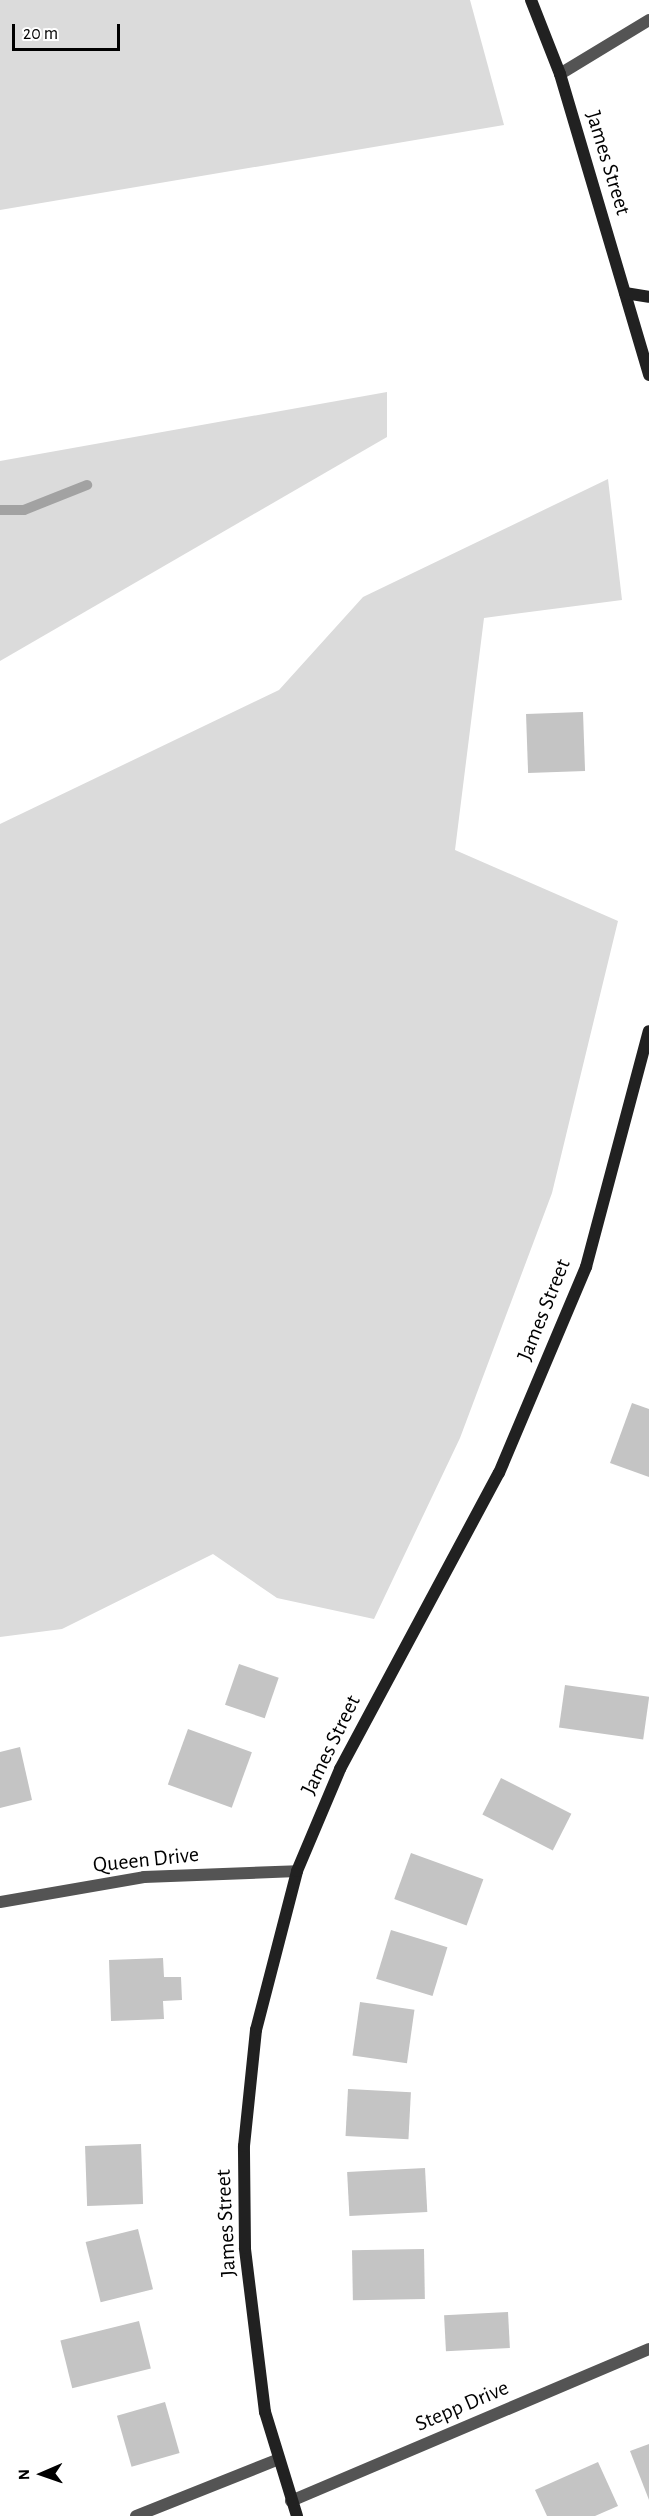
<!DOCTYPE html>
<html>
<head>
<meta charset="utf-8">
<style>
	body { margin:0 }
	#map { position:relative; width:649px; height:2516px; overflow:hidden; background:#fff; font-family:"Alegreya Sans",sans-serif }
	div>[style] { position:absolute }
	.green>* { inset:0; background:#dbdbdb }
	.stream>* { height:10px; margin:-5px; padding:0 5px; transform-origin:5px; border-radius:5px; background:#a2a2a2 }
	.building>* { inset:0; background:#c4c4c4; transform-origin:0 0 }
	.street>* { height:12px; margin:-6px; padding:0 6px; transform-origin:6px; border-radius:6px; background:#545454 }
	.secondary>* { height:12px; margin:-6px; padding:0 6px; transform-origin:6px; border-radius:6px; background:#212121 }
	span { translate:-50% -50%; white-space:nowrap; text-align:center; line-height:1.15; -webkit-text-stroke:4.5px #fff; paint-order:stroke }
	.street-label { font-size:22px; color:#000 }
	.north { position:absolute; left:12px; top:2444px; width:60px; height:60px; -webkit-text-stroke:4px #fff; paint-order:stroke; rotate:268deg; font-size:16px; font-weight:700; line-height:24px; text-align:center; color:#000 }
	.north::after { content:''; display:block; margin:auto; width:21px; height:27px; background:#000; clip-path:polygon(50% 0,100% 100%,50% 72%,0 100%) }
	.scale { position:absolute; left:12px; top:24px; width:108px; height:27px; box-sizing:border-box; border:3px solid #000; border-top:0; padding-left:8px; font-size:18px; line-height:21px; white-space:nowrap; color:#000; -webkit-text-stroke:4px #fff; paint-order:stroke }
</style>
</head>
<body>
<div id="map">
	<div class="green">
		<div style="clip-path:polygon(0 0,470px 0,504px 125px,0 210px)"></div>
		<div style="clip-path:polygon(387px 392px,387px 437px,0 661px,0 461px)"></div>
		<div style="clip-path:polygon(608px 479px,622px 600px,484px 618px,455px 850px,618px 921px,552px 1193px,460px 1438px,374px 1619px,277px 1598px,213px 1554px,62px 1629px,0 1637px,0 824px,279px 690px,363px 597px)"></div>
	</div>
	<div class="stream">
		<div style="left:0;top:510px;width:24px"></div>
		<div style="left:24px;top:510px;width:68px;rotate:-21.6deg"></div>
	</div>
	<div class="building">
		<div style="left:583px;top:712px;width:59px;height:57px;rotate:88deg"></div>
		<div style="clip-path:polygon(632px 1403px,649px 1409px,649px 1477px,610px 1463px)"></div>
		<div style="left:239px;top:1664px;width:42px;height:43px;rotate:19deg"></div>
		<div style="left:565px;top:1685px;width:85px;height:43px;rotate:8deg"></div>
		<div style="left:188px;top:1729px;width:68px;height:59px;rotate:20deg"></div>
		<div style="clip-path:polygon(20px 1747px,32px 1800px,0 1808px,0 1752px)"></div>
		<div style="left:501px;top:1778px;width:79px;height:41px;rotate:27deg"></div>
		<div style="left:411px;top:1853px;width:77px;height:49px;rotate:20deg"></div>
		<div style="left:391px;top:1930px;width:59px;height:51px;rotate:17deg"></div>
		<div style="clip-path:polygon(163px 1958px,164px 1977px,181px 1977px,182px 2000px,163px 2001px,164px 2019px,111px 2021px,109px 1960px)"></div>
		<div style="left:360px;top:2002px;width:55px;height:54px;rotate:8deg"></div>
		<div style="left:348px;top:2089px;width:63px;height:47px;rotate:3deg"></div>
		<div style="left:141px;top:2144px;width:60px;height:56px;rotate:88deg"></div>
		<div style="left:425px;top:2168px;width:44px;height:78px;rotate:87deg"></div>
		<div style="left:138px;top:2229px;width:62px;height:54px;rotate:76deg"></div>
		<div style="left:424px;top:2249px;width:50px;height:72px;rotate:89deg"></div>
		<div style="left:508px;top:2312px;width:36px;height:64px;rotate:87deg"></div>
		<div style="left:139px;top:2321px;width:49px;height:81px;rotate:76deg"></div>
		<div style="left:165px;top:2402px;width:53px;height:50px;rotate:74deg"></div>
		<div style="clip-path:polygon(649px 2444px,649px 2500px,630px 2451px)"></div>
		<div style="clip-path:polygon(598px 2462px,618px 2506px,595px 2516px,547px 2516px,535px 2490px)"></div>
	</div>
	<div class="street">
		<div style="left:560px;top:74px;width:104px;rotate:-31.2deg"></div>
		<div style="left:0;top:1902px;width:146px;rotate:-9.8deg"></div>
		<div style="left:144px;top:1877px;width:153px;rotate:-2.2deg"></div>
		<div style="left:291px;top:2501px;width:389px;rotate:-23deg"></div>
		<div style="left:136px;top:2516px;width:152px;rotate:-21.7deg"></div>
	</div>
	<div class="secondary">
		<div style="left:531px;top:0;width:79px;rotate:68.6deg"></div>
		<div style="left:560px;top:74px;width:314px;rotate:73.5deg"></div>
		<div style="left:625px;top:293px;width:24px;rotate:9deg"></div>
		<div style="left:297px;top:2516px;width:109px;rotate:-107.1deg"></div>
		<div style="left:265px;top:2412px;width:165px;rotate:-97deg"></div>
		<div style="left:245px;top:2248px;width:102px;rotate:-90.6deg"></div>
		<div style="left:244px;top:2146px;width:117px;rotate:-84.1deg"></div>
		<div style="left:256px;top:2030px;width:164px;rotate:-75.5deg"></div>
		<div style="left:297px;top:1871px;width:111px;rotate:-67.1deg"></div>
		<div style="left:340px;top:1769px;width:336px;rotate:-61.8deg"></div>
		<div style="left:499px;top:1473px;width:224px;rotate:-67.1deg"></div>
		<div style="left:586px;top:1267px;width:244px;rotate:-75.1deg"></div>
	</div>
	<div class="street-label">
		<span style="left:608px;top:163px;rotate:73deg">James Street</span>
		<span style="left:544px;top:1310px;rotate:-68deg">James Street</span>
		<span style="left:331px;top:1745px;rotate:-64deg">James Street</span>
		<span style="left:146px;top:1860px;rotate:-6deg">Queen Drive</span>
		<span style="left:226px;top:2223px;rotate:-93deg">James Street</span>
		<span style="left:462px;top:2406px;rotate:-23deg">Stepp Drive</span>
	</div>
	<div class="north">N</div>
	<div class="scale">20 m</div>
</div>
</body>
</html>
